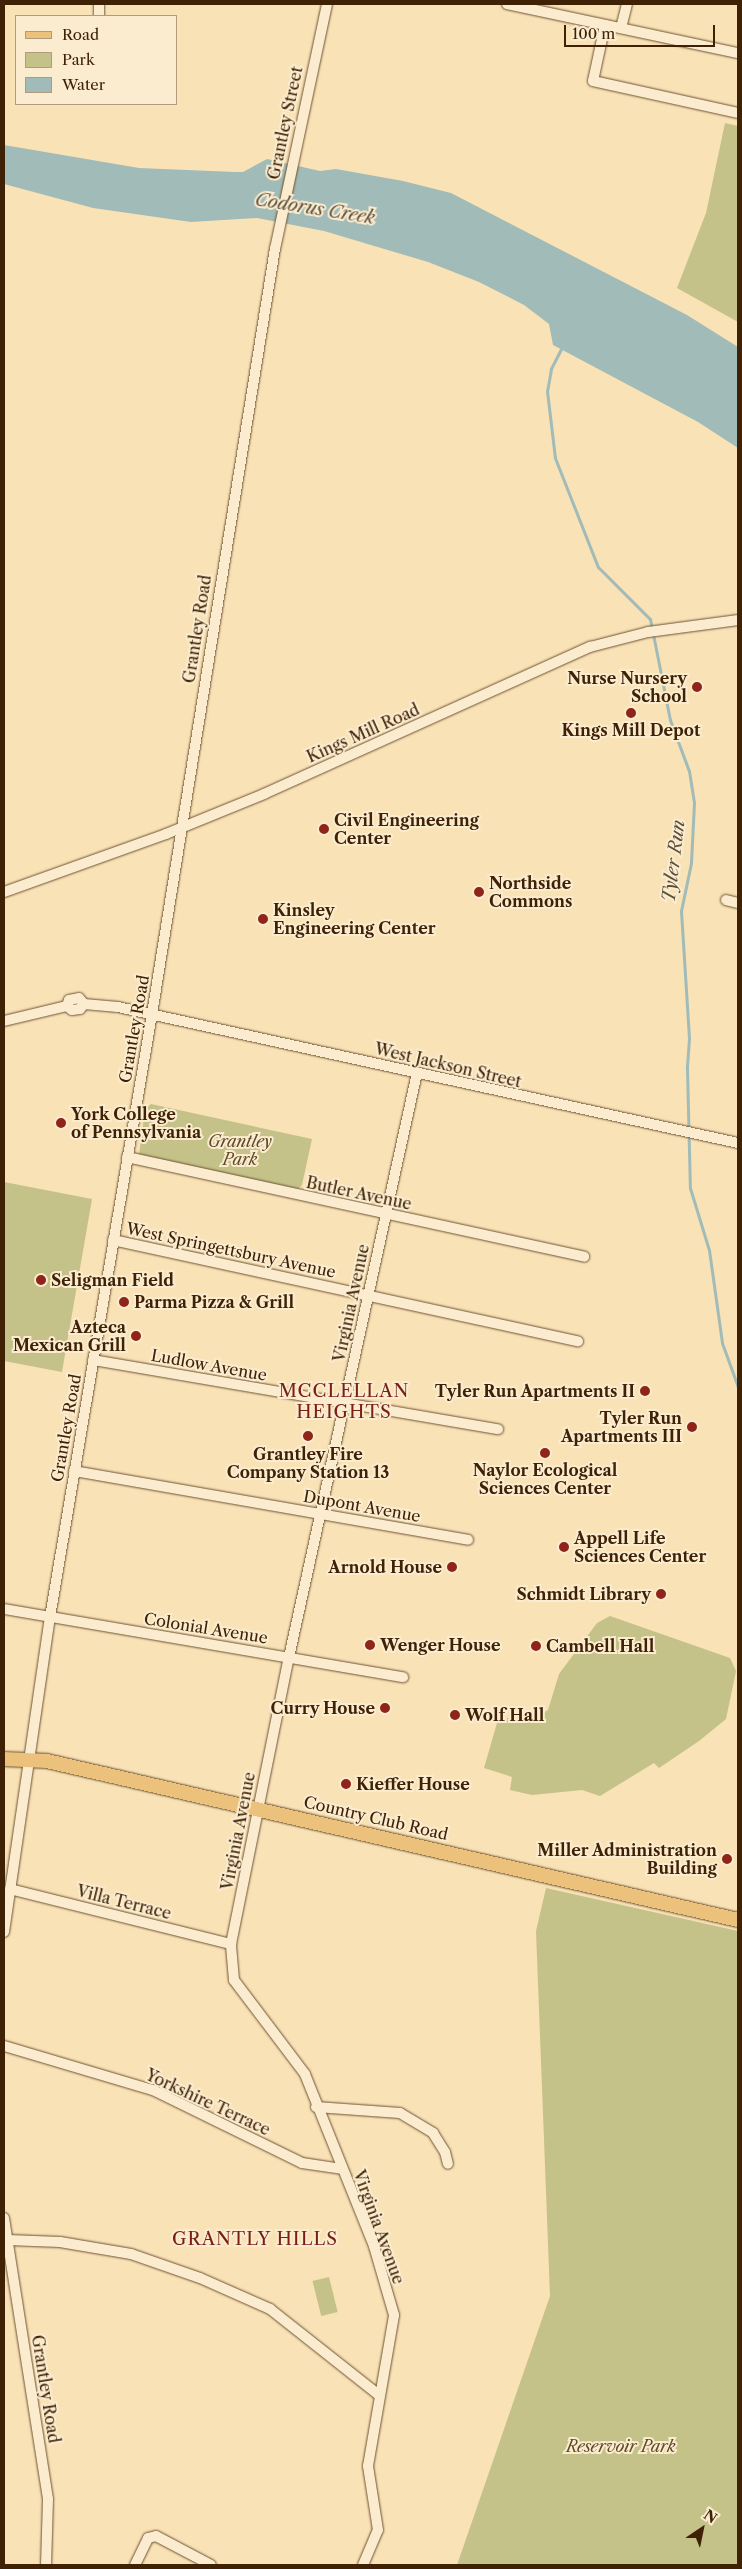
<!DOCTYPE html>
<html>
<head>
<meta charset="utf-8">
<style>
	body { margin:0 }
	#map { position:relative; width:742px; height:2569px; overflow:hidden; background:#f9e2b6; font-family:"Libre Caslon Text",serif }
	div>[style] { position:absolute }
	.green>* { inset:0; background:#c4c289; transform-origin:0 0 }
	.water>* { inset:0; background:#a1bcb8 }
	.stream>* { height:3px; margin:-1.5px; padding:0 1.5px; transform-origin:1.5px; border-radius:1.5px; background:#a1bcb8 }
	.roads { filter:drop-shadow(0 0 1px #6e5232) drop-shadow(0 0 1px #6e5232) }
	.minor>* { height:10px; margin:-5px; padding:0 5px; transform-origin:5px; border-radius:5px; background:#fbecd0 }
	.major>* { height:14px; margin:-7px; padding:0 7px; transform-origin:7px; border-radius:7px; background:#ecc17b }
	.dots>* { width:14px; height:14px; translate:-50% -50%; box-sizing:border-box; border:2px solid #fbecd0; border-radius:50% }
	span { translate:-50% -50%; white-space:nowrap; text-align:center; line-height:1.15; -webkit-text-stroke:4px #fbecd0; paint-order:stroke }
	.street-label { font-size:16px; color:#3f2206 }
	.poi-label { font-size:16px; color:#3f2206; font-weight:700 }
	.right { translate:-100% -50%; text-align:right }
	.left { translate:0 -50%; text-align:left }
	.park-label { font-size:16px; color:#604a27; font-style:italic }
	.water-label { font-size:18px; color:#5c503b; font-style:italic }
	.neighbourhood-label { font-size:18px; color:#7a1f14; letter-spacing:1px }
	.frame { position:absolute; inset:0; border:5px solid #3f2206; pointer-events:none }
	.legend { position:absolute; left:15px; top:15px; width:162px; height:90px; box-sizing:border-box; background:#fbecd0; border:1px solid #b09b7f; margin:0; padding:6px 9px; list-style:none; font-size:15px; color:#3f2206 }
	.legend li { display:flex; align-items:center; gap:10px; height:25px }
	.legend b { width:25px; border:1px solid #b09b7f }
	.north { position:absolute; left:677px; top:2504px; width:50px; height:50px; -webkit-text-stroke:4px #fbecd0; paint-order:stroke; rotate:34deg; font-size:14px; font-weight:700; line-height:20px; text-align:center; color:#3f2206 }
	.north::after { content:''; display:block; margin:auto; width:18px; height:22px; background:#3f2206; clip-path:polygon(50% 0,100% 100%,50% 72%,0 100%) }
	.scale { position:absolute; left:564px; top:25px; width:151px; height:22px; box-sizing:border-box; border:2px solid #3f2206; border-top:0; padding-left:6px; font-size:15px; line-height:18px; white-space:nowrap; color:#3f2206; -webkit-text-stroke:4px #fbecd0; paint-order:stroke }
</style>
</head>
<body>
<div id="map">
	<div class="green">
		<div style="clip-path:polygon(725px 123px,738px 126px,738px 322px,677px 288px,706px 213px)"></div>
		<div style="clip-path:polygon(151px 1104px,312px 1139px,302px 1185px,297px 1190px,139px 1155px,145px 1109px)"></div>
		<div style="clip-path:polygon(4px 1182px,92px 1199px,62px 1372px,4px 1361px)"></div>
		<div style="clip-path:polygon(610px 1616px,730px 1658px,736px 1671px,726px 1719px,699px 1741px,659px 1768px,654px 1763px,600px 1796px,582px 1790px,532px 1795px,510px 1790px,512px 1777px,484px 1768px,497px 1723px,508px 1718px,525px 1723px,548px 1710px,559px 1674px,597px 1623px)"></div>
		<div style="clip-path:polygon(546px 1888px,738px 1931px,738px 2565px,457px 2565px,550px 2296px,536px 1931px)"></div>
		<div style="left:329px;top:2277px;width:36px;height:17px;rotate:76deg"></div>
	</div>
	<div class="water">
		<div style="clip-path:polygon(4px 145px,139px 168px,235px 172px,243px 172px,267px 159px,320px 171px,336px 169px,403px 181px,451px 193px,687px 315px,738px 347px,738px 448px,698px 422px,553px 345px,549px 324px,524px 305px,479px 282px,428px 262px,324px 231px,257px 218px,191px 222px,93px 208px,4px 184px)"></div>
	</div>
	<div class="stream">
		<div style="left:562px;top:347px;width:25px;rotate:117deg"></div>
		<div style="left:551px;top:369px;width:22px;rotate:100deg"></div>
		<div style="left:547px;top:391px;width:67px;rotate:83.2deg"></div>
		<div style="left:555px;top:458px;width:117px;rotate:68.5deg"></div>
		<div style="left:598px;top:567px;width:74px;rotate:45deg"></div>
		<div style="left:650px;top:619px;width:103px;rotate:78.8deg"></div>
		<div style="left:670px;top:720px;width:54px;rotate:69.6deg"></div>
		<div style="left:689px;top:771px;width:32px;rotate:81deg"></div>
		<div style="left:694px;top:803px;width:60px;rotate:92.9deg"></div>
		<div style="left:691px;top:863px;width:49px;rotate:101.8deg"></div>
		<div style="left:681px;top:911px;width:127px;rotate:86.4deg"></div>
		<div style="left:689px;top:1038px;width:31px;rotate:94deg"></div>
		<div style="left:687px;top:1069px;width:119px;rotate:88.6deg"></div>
		<div style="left:690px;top:1188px;width:65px;rotate:73deg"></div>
		<div style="left:709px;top:1250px;width:94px;rotate:82deg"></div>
		<div style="left:722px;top:1343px;width:47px;rotate:70deg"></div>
	</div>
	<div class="roads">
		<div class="minor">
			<div style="left:99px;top:4px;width:12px;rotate:90deg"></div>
			<div style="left:507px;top:4px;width:236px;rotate:12deg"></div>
			<div style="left:605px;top:25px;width:57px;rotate:102.1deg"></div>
			<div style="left:593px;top:81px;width:148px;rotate:12.4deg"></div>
			<div style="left:621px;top:28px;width:25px;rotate:-76deg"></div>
			<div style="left:4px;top:892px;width:172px;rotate:-19.7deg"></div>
			<div style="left:166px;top:834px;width:106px;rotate:-22.2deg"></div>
			<div style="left:264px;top:794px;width:358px;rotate:-24.3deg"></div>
			<div style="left:590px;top:647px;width:60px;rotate:-14.5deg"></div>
			<div style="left:648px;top:632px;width:91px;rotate:-7.6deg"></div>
			<div style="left:726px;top:900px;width:12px;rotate:14deg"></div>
			<div style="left:67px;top:1006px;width:6px;rotate:39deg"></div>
			<div style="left:72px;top:1010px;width:8px;rotate:-7deg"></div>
			<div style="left:80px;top:1009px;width:6px;rotate:-51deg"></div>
			<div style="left:4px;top:1021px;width:65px;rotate:-13.4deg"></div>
			<div style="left:67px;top:1006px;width:6px;rotate:-72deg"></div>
			<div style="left:69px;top:1000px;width:10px;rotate:-11deg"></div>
			<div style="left:79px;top:998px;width:8px;rotate:50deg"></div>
			<div style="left:84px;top:1004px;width:34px;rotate:5deg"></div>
			<div style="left:118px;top:1007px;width:635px;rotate:12.37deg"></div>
			<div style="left:127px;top:1157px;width:468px;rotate:12.3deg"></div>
			<div style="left:113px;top:1240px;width:476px;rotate:12.3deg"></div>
			<div style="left:93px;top:1360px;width:411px;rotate:9.7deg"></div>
			<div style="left:74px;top:1471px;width:400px;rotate:9.9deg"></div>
			<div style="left:4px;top:1609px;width:405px;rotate:9.7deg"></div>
			<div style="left:10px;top:1889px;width:228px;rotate:14deg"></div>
			<div style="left:4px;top:1932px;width:318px;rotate:-81.7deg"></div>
			<div style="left:50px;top:1617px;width:612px;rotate:-80.4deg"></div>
			<div style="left:152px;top:1014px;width:775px;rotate:-80.87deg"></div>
			<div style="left:275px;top:249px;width:250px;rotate:-78deg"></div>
			<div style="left:4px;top:2046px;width:155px;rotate:16.5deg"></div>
			<div style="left:153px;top:2090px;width:166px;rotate:26.1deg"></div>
			<div style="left:302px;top:2163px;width:40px;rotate:8.5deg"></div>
			<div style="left:316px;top:2107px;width:84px;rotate:4.1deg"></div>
			<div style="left:400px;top:2113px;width:39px;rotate:31deg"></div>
			<div style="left:433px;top:2133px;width:22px;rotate:58deg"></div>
			<div style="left:445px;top:2152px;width:12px;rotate:76deg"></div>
			<div style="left:4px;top:2218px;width:284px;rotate:81.1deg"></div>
			<div style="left:48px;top:2499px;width:66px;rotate:91.7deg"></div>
			<div style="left:8px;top:2240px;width:52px;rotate:2.2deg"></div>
			<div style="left:60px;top:2242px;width:72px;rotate:9.6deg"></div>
			<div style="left:131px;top:2254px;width:73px;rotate:19.2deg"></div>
			<div style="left:200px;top:2278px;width:77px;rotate:23.9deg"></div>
			<div style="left:270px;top:2309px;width:139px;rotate:38.3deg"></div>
			<div style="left:135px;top:2565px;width:30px;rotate:-64deg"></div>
			<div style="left:148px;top:2538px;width:8px;rotate:-14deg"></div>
			<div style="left:156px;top:2536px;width:62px;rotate:27.8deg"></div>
			<div style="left:363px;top:2565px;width:38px;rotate:-67deg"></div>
			<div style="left:378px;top:2530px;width:65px;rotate:-98.9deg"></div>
			<div style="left:368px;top:2466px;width:153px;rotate:-80.2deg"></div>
			<div style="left:394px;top:2315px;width:72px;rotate:-106.2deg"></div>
			<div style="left:374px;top:2246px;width:185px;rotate:-111.9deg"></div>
			<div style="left:305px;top:2074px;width:118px;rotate:-127.1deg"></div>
			<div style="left:234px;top:1980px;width:36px;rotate:-95deg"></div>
			<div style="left:231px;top:1944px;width:293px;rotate:-78.6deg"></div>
			<div style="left:289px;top:1657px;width:598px;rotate:-77.64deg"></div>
		</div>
		<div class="major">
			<div style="left:4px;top:1759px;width:43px;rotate:2.7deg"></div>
			<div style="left:47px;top:1761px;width:709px;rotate:12.96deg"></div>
		</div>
	</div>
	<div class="dots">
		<div style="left:697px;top:687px;background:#8f2418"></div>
		<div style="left:631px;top:713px;background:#8f2418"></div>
		<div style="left:324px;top:829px;background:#8f2418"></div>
		<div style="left:479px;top:892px;background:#8f2418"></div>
		<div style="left:263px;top:919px;background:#8f2418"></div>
		<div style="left:61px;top:1123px;background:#8f2418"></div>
		<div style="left:41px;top:1280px;background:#8f2418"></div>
		<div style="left:124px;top:1302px;background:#8f2418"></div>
		<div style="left:136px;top:1336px;background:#8f2418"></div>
		<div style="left:645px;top:1391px;background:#8f2418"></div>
		<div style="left:692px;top:1427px;background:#8f2418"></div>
		<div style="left:308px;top:1436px;background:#8f2418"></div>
		<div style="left:545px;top:1453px;background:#8f2418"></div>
		<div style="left:564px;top:1547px;background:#8f2418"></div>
		<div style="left:452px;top:1567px;background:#8f2418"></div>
		<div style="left:661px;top:1594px;background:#8f2418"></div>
		<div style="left:370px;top:1645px;background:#8f2418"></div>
		<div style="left:536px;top:1646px;background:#8f2418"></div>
		<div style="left:385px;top:1708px;background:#8f2418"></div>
		<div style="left:455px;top:1715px;background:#8f2418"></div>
		<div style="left:346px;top:1784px;background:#8f2418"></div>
		<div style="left:727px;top:1859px;background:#8f2418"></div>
	</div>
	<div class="street-label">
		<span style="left:285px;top:123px;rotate:-78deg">Grantley Street</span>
		<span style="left:197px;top:629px;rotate:-81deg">Grantley Road</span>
		<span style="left:363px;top:733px;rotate:-24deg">Kings Mill Road</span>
		<span style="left:134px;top:1029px;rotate:-80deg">Grantley Road</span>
		<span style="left:448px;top:1065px;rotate:13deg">West Jackson Street</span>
		<span style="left:359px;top:1193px;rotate:12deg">Butler Avenue</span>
		<span style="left:231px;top:1250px;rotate:12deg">West Springettsbury Avenue</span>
		<span style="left:351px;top:1303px;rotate:-78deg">Virginia Avenue</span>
		<span style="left:209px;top:1365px;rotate:10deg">Ludlow Avenue</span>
		<span style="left:66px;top:1428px;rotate:-80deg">Grantley Road</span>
		<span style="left:362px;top:1506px;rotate:10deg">Dupont Avenue</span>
		<span style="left:206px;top:1628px;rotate:9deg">Colonial Avenue</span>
		<span style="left:376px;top:1818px;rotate:13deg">Country Club Road</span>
		<span style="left:238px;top:1831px;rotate:-79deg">Virginia Avenue</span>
		<span style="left:124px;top:1902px;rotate:14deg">Villa Terrace</span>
		<span style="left:208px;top:2102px;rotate:25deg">Yorkshire Terrace</span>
		<span style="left:379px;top:2227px;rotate:70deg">Virginia Avenue</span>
		<span style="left:46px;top:2389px;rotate:81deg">Grantley Road</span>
	</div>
	<div class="poi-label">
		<span class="right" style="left:687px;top:687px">Nurse Nursery<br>School</span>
		<span style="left:631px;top:730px">Kings Mill Depot</span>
		<span class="left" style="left:334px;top:829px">Civil Engineering<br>Center</span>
		<span class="left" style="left:489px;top:892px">Northside<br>Commons</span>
		<span class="left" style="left:273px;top:919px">Kinsley<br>Engineering Center</span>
		<span class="left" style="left:71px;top:1123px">York College<br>of Pennsylvania</span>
		<span class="left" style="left:51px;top:1280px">Seligman Field</span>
		<span class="left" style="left:134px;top:1302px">Parma Pizza &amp; Grill</span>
		<span class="right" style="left:126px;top:1336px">Azteca<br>Mexican Grill</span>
		<span class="right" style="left:635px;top:1391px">Tyler Run Apartments II</span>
		<span class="right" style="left:682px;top:1427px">Tyler Run<br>Apartments III</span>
		<span style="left:308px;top:1463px">Grantley Fire<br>Company Station 13</span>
		<span style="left:545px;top:1479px">Naylor Ecological<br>Sciences Center</span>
		<span class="left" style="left:574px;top:1547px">Appell Life<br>Sciences Center</span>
		<span class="right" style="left:442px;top:1567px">Arnold House</span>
		<span class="right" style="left:651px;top:1594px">Schmidt Library</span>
		<span class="left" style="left:380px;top:1645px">Wenger House</span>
		<span class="left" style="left:546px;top:1646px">Cambell Hall</span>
		<span class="right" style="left:375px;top:1708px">Curry House</span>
		<span class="left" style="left:465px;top:1715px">Wolf Hall</span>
		<span class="left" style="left:356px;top:1784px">Kieffer House</span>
		<span class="right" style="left:717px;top:1859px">Miller Administration<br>Building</span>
	</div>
	<div class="park-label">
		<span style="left:240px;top:1150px">Grantley<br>Park</span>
		<span style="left:621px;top:2446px">Reservoir Park</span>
	</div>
	<div class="water-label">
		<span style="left:315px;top:209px;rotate:9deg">Codorus Creek</span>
		<span style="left:674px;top:861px;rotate:-83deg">Tyler Run</span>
	</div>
	<div class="neighbourhood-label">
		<span style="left:344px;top:1402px">MCCLELLAN<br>HEIGHTS</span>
		<span style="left:255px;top:2239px">GRANTLY HILLS</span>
	</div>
	<div class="frame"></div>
	<ul class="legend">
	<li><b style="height:6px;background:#ecc17b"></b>Road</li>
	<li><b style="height:14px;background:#c4c289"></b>Park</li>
	<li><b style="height:14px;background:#a1bcb8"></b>Water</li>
	</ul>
	<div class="north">N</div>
	<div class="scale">100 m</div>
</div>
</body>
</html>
